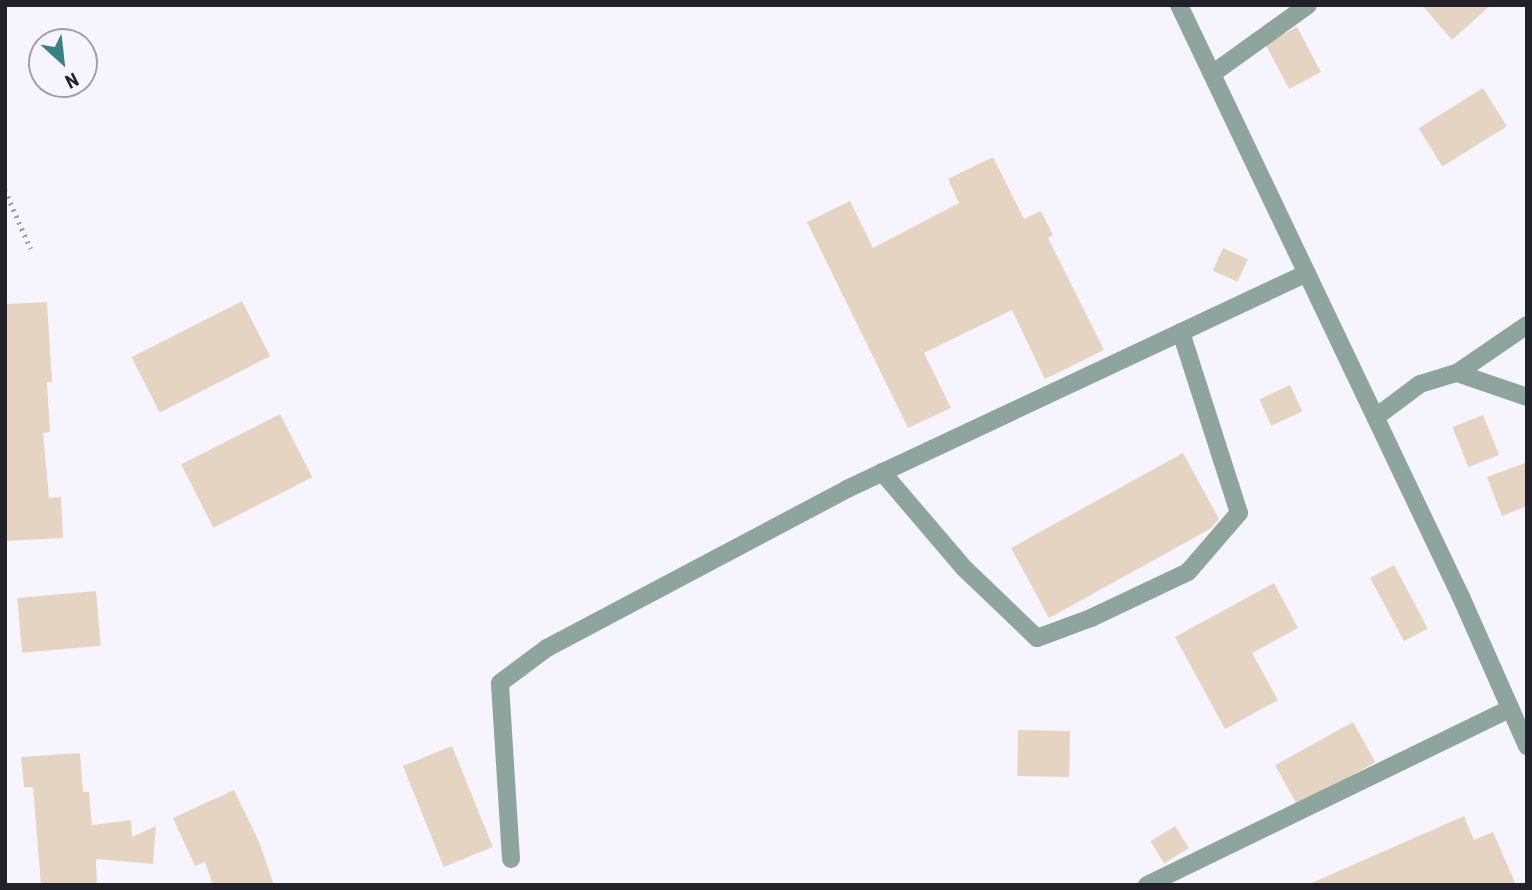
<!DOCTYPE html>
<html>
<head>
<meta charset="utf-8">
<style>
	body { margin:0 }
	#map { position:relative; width:1532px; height:890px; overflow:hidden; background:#f6f5fe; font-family:"Roboto Condensed",sans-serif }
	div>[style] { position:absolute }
	.building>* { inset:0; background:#e6d4c3; transform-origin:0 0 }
	.path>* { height:4.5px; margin-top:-2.25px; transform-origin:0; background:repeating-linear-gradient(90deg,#9d9ca5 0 2px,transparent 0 7px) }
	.minor>* { height:18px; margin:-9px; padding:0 9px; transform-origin:9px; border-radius:9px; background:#8ea59e }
	.tertiary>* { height:18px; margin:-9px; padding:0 9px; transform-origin:9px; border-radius:9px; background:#8ea59e }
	span { translate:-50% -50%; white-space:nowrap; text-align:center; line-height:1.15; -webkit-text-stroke:7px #f6f5fe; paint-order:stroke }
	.frame { position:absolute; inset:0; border:7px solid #222129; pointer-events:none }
	.north { position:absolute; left:28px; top:28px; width:70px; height:70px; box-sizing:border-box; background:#f6f5fe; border:2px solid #a1a0a9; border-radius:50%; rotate:153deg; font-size:19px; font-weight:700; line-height:28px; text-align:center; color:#222129 }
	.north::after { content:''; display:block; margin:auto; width:24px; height:32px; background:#398284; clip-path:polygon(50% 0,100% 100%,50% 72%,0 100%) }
</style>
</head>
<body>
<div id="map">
	<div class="building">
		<div style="clip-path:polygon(1422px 5px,1491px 5px,1452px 40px)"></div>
		<div style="left:1297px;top:27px;width:51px;height:36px;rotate:62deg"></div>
		<div style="left:1483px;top:88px;width:45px;height:76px;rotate:58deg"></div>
		<div style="clip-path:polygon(993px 157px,1024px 219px,1041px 211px,1053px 235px,1048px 238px,1104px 350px,1045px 379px,1012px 310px,924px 353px,951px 408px,908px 428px,807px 222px,850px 201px,873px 248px,959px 203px,948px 179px)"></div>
		<div style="left:1223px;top:248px;width:27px;height:25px;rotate:24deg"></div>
		<div style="left:242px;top:301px;width:62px;height:124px;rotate:63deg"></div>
		<div style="clip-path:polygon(47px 302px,52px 382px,47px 382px,50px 432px,43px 433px,49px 498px,61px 497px,63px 538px,5px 541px,5px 304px)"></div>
		<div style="left:1290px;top:385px;width:29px;height:34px;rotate:65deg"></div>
		<div style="left:280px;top:414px;width:71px;height:111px;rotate:63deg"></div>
		<div style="left:1483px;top:415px;width:43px;height:33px;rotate:68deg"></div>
		<div style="clip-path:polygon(1183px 453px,1219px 519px,1210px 529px,1049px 618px,1011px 548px)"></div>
		<div style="clip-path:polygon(1527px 462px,1527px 506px,1502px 516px,1487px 477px)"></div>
		<div style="left:1394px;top:565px;width:72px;height:27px;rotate:62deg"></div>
		<div style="clip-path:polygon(1274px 583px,1298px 628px,1252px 653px,1278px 700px,1225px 729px,1175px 637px)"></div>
		<div style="left:96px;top:591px;width:55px;height:79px;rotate:85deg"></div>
		<div style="left:1353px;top:722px;width:46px;height:89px;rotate:61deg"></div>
		<div style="left:1018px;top:730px;width:52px;height:46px;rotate:1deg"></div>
		<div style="left:452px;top:746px;width:109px;height:53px;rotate:68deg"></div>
		<div style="clip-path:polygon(80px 753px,83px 792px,89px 792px,92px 825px,131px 820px,132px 837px,156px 826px,153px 864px,96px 859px,97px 885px,41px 885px,33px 787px,24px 787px,21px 757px)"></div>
		<div style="clip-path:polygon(234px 790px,259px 842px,274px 885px,213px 885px,205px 862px,195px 866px,173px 818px)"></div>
		<div style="clip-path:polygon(1464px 816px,1474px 840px,1493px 832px,1516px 885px,1307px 885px)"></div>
		<div style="left:1175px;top:826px;width:26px;height:29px;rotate:58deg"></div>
	</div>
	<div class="path">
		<div style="left:5px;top:190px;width:64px;rotate:66.2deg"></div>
	</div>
	<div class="minor">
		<div style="left:1212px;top:74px;width:118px;rotate:-35.7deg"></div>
		<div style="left:1457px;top:373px;width:85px;rotate:-34.4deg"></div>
		<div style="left:1376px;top:417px;width:55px;rotate:-36.9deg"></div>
		<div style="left:1420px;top:384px;width:39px;rotate:-17deg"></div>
		<div style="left:1457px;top:373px;width:74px;rotate:18.9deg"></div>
		<div style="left:882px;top:472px;width:126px;rotate:49.5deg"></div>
		<div style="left:964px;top:568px;width:101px;rotate:43.8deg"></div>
		<div style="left:1037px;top:638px;width:58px;rotate:-20.3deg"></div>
		<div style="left:1091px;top:618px;width:107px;rotate:-25.4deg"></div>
		<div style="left:1188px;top:572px;width:78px;rotate:-49.2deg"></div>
		<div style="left:1239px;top:513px;width:190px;rotate:-107.8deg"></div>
		<div style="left:511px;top:859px;width:176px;rotate:-93.6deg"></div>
		<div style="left:500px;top:683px;width:59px;rotate:-36.7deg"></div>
		<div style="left:547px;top:648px;width:340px;rotate:-27.9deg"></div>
		<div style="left:847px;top:489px;width:508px;rotate:-25.15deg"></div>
		<div style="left:1147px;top:885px;width:403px;rotate:-25.9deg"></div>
	</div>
	<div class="tertiary">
		<div style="left:1179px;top:5px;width:656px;rotate:64.53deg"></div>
		<div style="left:1461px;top:597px;width:163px;rotate:66.1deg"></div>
	</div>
	<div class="frame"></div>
	<div class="north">N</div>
</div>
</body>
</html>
